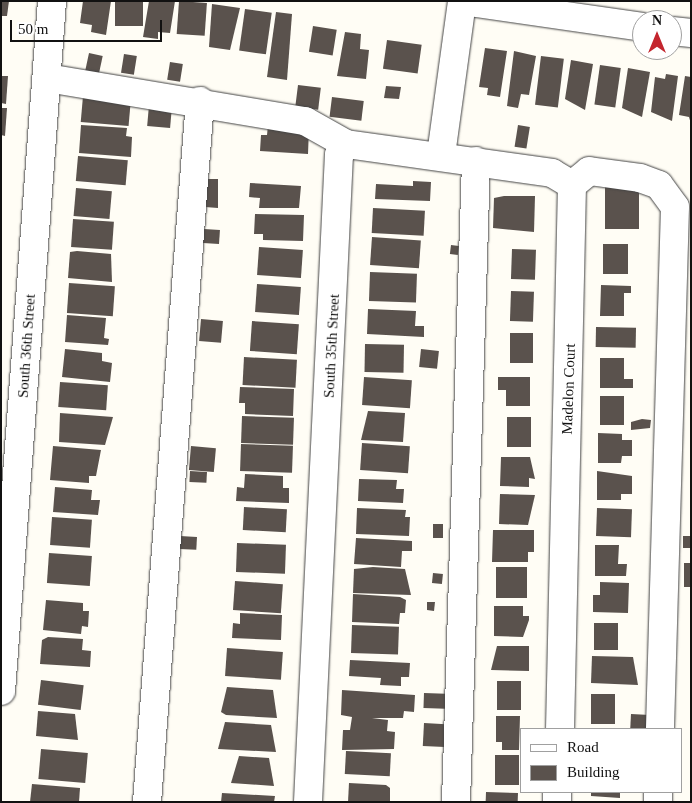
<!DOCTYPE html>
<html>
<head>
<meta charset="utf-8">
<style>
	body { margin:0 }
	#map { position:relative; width:692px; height:803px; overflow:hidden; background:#fffdf5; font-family:"Times New Roman",serif }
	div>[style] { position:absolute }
	.building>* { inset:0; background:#5a524d; transform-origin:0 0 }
	.roads { filter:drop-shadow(0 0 1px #444) drop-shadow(0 0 1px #444) }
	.minor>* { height:28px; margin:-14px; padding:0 14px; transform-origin:14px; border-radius:14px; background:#fff }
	span { translate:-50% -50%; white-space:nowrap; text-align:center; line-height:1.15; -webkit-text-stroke:5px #fff; paint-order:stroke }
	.street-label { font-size:15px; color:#111 }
	.frame { position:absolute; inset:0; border:2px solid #111; pointer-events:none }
	.legend { position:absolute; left:520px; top:728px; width:162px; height:65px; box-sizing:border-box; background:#fff; border:1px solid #a0a0a0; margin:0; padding:6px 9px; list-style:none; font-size:15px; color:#111 }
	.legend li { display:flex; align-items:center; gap:10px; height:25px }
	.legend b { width:25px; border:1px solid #a0a0a0 }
	.north { position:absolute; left:632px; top:10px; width:50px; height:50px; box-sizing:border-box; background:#fff; border:1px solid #a0a0a0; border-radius:50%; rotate:0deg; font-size:14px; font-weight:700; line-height:20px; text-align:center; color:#111 }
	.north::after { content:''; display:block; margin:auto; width:18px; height:22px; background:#c4262e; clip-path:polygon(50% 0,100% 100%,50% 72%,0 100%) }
	.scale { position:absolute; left:10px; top:20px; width:152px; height:22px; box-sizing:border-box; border:2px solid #111; border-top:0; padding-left:6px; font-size:15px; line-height:18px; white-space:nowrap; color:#111; -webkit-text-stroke:4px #fff; paint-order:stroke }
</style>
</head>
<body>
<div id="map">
	<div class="building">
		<div style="clip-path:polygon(1px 1px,9px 1px,7px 16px,1px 16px)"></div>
		<div style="clip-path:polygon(83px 1px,111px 1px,106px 35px,91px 32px,92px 25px,80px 23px)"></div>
		<div style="left:115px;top:1px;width:28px;height:25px"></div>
		<div style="clip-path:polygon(149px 1px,175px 1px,170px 33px,158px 32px,158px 39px,143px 37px)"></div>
		<div style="left:179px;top:1px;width:28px;height:33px;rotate:4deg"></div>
		<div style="clip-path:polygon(212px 4px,240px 8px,230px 50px,209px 47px)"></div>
		<div style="left:245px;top:9px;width:27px;height:42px;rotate:8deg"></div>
		<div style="clip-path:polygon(276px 12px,292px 14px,287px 80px,267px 77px)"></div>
		<div style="left:313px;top:26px;width:24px;height:26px;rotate:9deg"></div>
		<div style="clip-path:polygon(345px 32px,361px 34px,360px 49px,369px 50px,366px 79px,337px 76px)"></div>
		<div style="left:387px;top:40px;width:35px;height:29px;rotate:8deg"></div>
		<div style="clip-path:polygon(485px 48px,507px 51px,500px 97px,487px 95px,488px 88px,479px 87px)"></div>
		<div style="clip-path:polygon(514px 51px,536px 56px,529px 95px,521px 94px,518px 108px,507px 106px)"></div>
		<div style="left:89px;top:53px;width:14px;height:19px;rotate:12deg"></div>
		<div style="left:124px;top:54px;width:13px;height:19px;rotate:9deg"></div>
		<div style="left:541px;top:56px;width:23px;height:49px;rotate:7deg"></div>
		<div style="clip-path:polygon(571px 60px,593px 64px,585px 110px,565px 99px)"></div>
		<div style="left:170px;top:62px;width:13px;height:18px;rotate:9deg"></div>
		<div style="left:600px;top:65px;width:21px;height:40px;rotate:8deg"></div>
		<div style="clip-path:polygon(628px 68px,650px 72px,642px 117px,622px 108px)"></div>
		<div style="clip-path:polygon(666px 74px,678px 76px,672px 121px,651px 112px,655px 77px,665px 79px)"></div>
		<div style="clip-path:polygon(1px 76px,8px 76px,6px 104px,1px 103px)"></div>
		<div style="clip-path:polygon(685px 76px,691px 77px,691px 124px,689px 117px,679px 115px)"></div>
		<div style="left:298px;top:85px;width:23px;height:22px;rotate:7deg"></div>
		<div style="clip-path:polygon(386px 86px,401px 87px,399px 99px,384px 98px)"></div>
		<div style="left:83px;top:96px;width:48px;height:26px;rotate:5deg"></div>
		<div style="left:332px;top:97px;width:32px;height:20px;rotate:7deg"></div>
		<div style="left:149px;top:105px;width:23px;height:21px;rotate:5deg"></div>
		<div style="clip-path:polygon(1px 108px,7px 108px,5px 136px,1px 135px)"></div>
		<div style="clip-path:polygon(81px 125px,127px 128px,126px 136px,132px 137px,131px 157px,79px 153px)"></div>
		<div style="clip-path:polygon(268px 125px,309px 128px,308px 154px,260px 151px,261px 135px,267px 135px)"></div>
		<div style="left:518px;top:125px;width:12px;height:22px;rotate:9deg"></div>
		<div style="left:78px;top:156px;width:50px;height:25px;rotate:5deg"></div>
		<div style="clip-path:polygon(207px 179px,218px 179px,218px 208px,205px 207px)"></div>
		<div style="clip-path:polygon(413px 181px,431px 182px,430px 201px,375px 199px,376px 184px,413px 186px)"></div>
		<div style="clip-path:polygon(250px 183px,301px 186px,299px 208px,259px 208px,260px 198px,249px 197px)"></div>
		<div style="left:605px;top:185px;width:34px;height:44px"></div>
		<div style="left:76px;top:188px;width:36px;height:28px;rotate:5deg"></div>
		<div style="clip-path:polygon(504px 196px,535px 196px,534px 232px,493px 228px,494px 198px)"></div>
		<div style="left:373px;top:208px;width:52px;height:25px;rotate:3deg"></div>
		<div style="clip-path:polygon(255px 214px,304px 215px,303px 241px,263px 240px,263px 234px,254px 234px)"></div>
		<div style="left:73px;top:219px;width:41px;height:28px;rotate:4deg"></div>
		<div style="left:204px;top:229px;width:16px;height:14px;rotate:4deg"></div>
		<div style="left:372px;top:237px;width:49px;height:28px;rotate:4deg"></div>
		<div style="left:603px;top:244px;width:25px;height:30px"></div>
		<div style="left:451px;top:245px;width:8px;height:9px;rotate:7deg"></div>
		<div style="left:259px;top:247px;width:44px;height:28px;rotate:4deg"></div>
		<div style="left:512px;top:249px;width:24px;height:30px;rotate:2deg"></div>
		<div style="clip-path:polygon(77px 251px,111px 254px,112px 282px,68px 278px,70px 252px)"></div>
		<div style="left:370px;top:272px;width:47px;height:29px;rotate:2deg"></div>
		<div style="left:69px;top:283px;width:46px;height:30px;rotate:4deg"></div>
		<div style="left:257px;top:284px;width:44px;height:28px;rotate:4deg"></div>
		<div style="clip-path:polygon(601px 285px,631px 286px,631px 293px,624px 293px,624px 316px,600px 316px)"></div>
		<div style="left:511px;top:291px;width:23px;height:30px;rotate:2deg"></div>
		<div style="clip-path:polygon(368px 309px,416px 311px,415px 326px,424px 326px,424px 337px,367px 334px)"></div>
		<div style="clip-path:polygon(67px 315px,106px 318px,104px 338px,109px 339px,108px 345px,65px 342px)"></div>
		<div style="left:201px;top:319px;width:22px;height:22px;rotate:5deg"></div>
		<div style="left:252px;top:321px;width:47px;height:30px;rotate:4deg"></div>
		<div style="left:596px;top:327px;width:40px;height:20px;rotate:1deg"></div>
		<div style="left:510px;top:333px;width:23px;height:30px"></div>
		<div style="left:365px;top:344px;width:39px;height:28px;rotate:1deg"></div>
		<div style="clip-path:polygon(65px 349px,102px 353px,102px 361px,112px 363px,110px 382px,62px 377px)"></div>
		<div style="left:421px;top:349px;width:18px;height:18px;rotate:6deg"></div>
		<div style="left:244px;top:357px;width:53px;height:28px;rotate:3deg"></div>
		<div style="clip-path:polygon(600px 358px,624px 358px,624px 379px,633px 379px,633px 388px,600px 388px)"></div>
		<div style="left:364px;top:377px;width:48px;height:28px;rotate:4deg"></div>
		<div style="clip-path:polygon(498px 377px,530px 377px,530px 406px,506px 406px,506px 390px,498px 390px)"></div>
		<div style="left:60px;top:382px;width:48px;height:25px;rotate:4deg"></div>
		<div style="clip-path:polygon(240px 387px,294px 389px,293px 416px,245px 414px,245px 403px,239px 403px)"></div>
		<div style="left:600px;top:396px;width:24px;height:29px"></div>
		<div style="clip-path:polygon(368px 411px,405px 413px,403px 442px,361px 440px)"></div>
		<div style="clip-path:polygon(60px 413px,113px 417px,105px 445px,59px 442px)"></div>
		<div style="left:242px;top:416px;width:52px;height:27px;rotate:2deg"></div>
		<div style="left:507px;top:417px;width:24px;height:30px"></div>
		<div style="clip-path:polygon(642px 419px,651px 420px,650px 428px,631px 430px,631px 422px)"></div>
		<div style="clip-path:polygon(598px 433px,622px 434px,622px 440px,632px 440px,632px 456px,622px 456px,621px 463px,598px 463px)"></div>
		<div style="left:362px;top:443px;width:48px;height:27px;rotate:4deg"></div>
		<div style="left:241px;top:444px;width:52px;height:27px;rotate:2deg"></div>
		<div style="clip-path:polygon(53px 446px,101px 450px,96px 476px,89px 476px,89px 483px,50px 480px)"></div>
		<div style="left:191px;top:446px;width:25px;height:24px;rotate:5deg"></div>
		<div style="clip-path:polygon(501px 457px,530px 457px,535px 479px,529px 478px,529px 487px,500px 486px)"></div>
		<div style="left:190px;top:471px;width:17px;height:11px;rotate:3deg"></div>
		<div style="clip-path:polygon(597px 471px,632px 476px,632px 494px,621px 494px,621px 500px,597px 500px)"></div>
		<div style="clip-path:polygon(245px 474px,283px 476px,283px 488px,289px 488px,289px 503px,236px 501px,237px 487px,244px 488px)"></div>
		<div style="clip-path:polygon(359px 479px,397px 480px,396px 489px,404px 489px,403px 503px,358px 501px)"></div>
		<div style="clip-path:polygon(55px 487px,92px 490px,91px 500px,100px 500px,98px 515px,53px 512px)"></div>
		<div style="clip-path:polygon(500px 494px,535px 495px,528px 525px,499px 524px)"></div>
		<div style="left:244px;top:507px;width:43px;height:23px;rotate:3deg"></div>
		<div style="clip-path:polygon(357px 508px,406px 510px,405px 517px,410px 517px,409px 536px,356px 534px)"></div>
		<div style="left:597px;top:508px;width:35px;height:28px;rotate:2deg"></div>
		<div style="left:52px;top:517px;width:40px;height:28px;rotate:4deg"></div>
		<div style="left:433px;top:524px;width:10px;height:14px"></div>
		<div style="clip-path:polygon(493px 530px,534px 530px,534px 552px,528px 552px,528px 562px,492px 562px)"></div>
		<div style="left:180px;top:536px;width:17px;height:13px;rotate:3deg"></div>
		<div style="left:683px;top:536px;width:8px;height:12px"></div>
		<div style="clip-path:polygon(356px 538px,412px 541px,412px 551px,402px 551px,401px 567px,354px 564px)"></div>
		<div style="left:237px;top:543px;width:49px;height:29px;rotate:2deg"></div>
		<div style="clip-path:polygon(595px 545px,619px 545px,618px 564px,627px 564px,626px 576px,595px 576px)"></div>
		<div style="left:49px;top:553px;width:43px;height:30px;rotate:4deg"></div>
		<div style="left:684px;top:563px;width:7px;height:24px"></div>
		<div style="clip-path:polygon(373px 567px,405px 569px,411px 595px,353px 593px,354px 569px)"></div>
		<div style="left:496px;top:567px;width:31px;height:31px"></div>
		<div style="left:433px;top:573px;width:10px;height:10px;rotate:6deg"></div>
		<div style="left:235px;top:581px;width:48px;height:29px;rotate:4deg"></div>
		<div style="clip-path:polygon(600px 582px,629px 583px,628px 613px,593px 612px,593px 595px,600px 595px)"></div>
		<div style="clip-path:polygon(353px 594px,400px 597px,406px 600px,405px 613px,400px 613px,399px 624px,352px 622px)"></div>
		<div style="clip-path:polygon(46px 600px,83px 603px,83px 611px,89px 611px,88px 627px,82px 626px,81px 634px,43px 630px)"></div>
		<div style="clip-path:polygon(427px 602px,435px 602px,434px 611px,427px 610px)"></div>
		<div style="clip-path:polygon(494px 606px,523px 606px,523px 616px,529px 616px,529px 620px,523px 637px,494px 636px)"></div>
		<div style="clip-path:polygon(240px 613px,282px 615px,281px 640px,232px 638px,233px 623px,240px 624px)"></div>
		<div style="left:594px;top:623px;width:24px;height:27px"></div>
		<div style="left:352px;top:625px;width:47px;height:28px;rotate:2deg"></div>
		<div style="clip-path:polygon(48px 637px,83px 639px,82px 650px,91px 651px,90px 667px,40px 664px,42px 640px)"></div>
		<div style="clip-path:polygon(497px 646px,529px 646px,529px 671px,491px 670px)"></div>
		<div style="left:227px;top:648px;width:56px;height:28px;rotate:4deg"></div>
		<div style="clip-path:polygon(592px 656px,633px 657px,638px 685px,591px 683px)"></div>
		<div style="clip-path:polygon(350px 660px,410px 663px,409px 677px,401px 677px,401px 686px,380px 685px,381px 678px,349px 676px)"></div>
		<div style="left:41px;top:680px;width:43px;height:25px;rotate:7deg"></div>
		<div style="left:497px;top:681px;width:24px;height:29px"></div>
		<div style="clip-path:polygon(227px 687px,273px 690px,277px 718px,226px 715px,221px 712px)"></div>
		<div style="clip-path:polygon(342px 690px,415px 695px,414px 712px,404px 711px,403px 718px,372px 718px,388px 720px,387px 731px,395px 732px,394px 749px,342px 750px,343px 730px,350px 730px,352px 717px,341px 715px)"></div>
		<div style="left:424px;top:693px;width:29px;height:15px;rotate:2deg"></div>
		<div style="left:591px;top:694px;width:24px;height:30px"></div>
		<div style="clip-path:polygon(38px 711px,75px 714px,78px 740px,36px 736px)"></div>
		<div style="left:631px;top:714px;width:19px;height:14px;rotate:3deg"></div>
		<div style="clip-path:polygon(496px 716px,520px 716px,519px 750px,502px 750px,502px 742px,496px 742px)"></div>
		<div style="clip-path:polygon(225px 722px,271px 725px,276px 752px,218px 749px)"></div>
		<div style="left:424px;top:723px;width:22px;height:23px;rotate:3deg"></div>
		<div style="left:41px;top:749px;width:47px;height:30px;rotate:5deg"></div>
		<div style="left:346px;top:751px;width:45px;height:23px;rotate:3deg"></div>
		<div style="left:495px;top:755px;width:24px;height:30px"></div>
		<div style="clip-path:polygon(239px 756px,269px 758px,274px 786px,231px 783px)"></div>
		<div style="clip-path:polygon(349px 783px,386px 785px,390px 788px,390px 802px,348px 802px)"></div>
		<div style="clip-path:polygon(32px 784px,80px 788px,79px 802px,30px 802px)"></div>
		<div style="left:486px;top:792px;width:32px;height:10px;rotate:2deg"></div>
		<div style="clip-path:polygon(591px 792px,620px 792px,620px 798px,591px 796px)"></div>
		<div style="clip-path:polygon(222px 793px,275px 796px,274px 802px,221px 802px)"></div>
	</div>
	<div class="roads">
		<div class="minor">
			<div style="left:462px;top:1px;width:182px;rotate:8.2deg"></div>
			<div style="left:672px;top:31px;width:19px;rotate:6deg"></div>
			<div style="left:47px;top:78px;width:262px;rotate:9.5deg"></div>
			<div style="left:305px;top:121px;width:47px;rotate:29.3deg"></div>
			<div style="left:441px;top:155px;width:155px;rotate:-82.2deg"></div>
			<div style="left:572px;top:185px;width:22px;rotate:-39deg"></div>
			<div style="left:589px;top:171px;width:51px;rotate:7.8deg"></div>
			<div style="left:640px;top:178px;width:20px;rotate:20deg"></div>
			<div style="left:659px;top:185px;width:27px;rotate:54deg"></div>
			<div style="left:675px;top:207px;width:522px;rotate:91.65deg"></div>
			<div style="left:1px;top:691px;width:692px;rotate:-85.77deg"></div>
			<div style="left:147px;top:802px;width:703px;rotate:-85.68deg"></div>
			<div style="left:308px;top:802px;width:648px;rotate:-87.26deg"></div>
			<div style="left:339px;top:155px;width:13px;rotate:-58deg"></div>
			<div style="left:346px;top:144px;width:208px;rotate:8deg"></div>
			<div style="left:552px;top:173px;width:23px;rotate:31deg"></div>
			<div style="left:572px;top:185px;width:544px;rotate:91.26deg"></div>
			<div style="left:456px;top:802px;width:641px;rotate:-88.21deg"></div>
			<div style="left:557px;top:802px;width:10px;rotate:-90deg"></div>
			<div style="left:658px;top:802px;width:10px;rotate:-90deg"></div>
		</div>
	</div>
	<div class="street-label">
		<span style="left:27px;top:346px;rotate:-86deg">South 36th Street</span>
		<span style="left:332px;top:346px;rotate:-87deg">South 35th Street</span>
		<span style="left:569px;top:389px;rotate:-88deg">Madelon Court</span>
	</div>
	<div class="frame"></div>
	<ul class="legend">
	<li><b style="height:6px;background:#fff"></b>Road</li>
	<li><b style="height:14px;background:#5a524d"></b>Building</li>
	</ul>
	<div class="north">N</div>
	<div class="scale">50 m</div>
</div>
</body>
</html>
